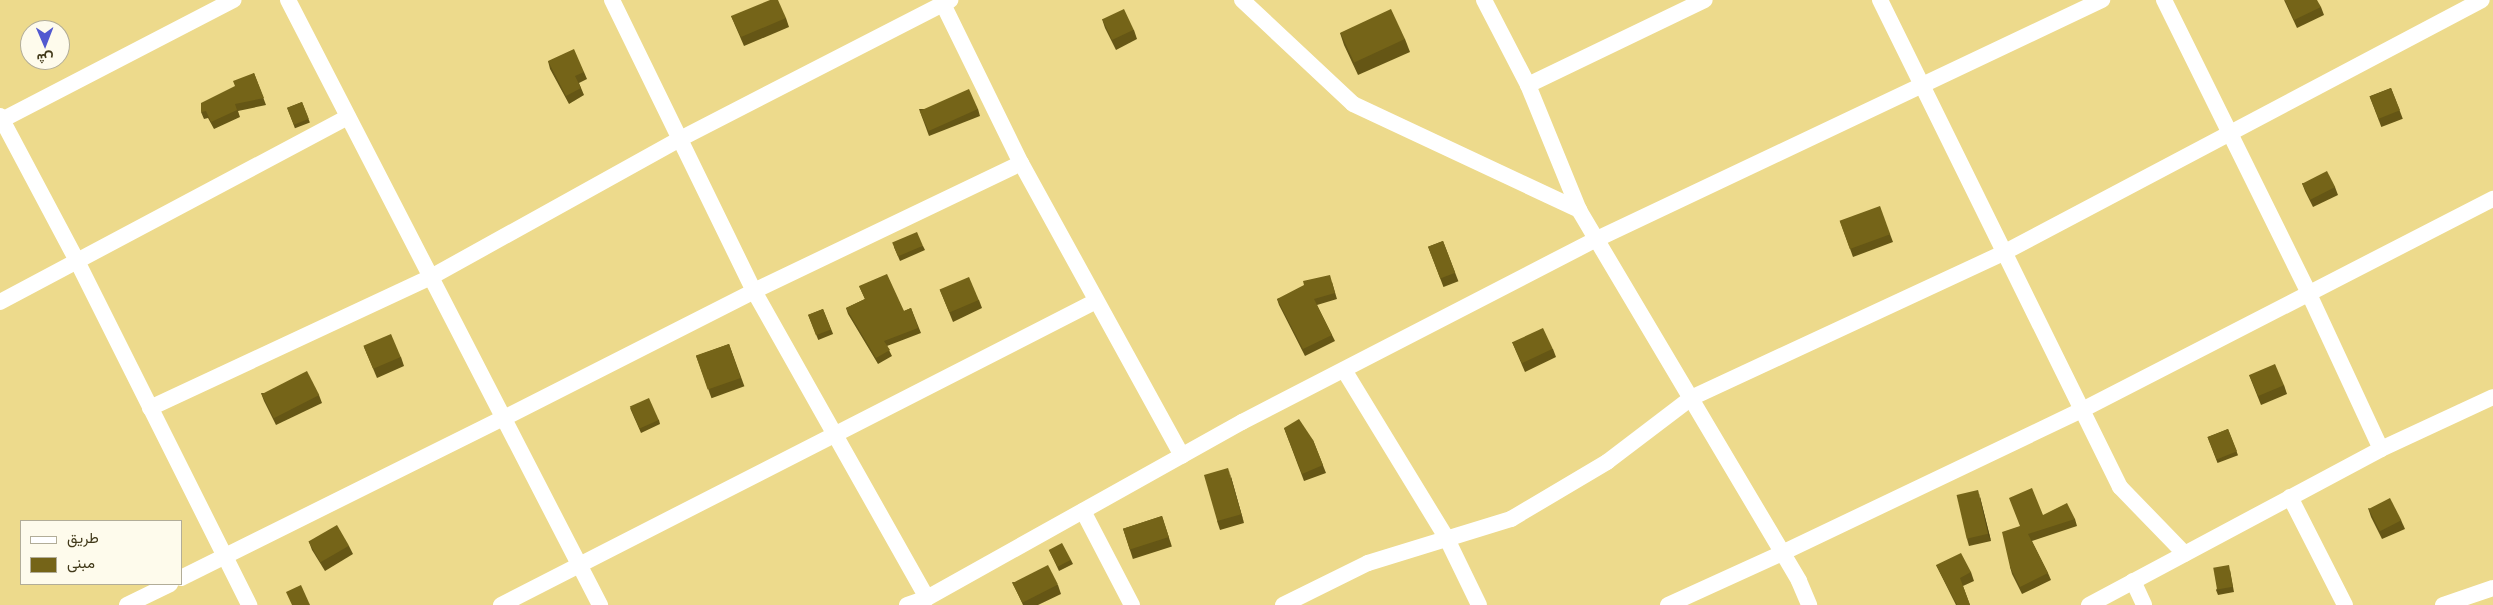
<!DOCTYPE html>
<html>
<head>
<meta charset="utf-8">
<style>
	body { margin:0 }
	#map { position:relative; width:2493px; height:605px; overflow:hidden; background:#edda8c; font-family:Lato,Vazirmatn,sans-serif }
	div>[style] { position:absolute }
	.street>* { height:16px; margin:-8px; padding:0 8px; transform-origin:8px; border-radius:8px; background:#fff }
	.wall>* { inset:0; background:#655615; transform-origin:0 0 }
	.shaded-wall>* { inset:0; background:#524611 }
	.building>* { inset:0; background:#756418; transform-origin:0 0 }
	span { translate:-50% -50%; white-space:nowrap; text-align:center; line-height:1.15; -webkit-text-stroke:5px #fefbec; paint-order:stroke }
	.legend { position:absolute; left:20px; top:520px; width:162px; height:65px; box-sizing:border-box; background:#fefbec; border:1px solid #b2ad98; margin:0; padding:6px 9px; list-style:none; font-size:15px; color:#413919 }
	.legend li { display:flex; align-items:center; gap:10px; height:25px }
	.legend b { width:25px; border:1px solid #b2ad98 }
	.north { position:absolute; left:20px; top:20px; width:50px; height:50px; box-sizing:border-box; background:#fefbec; border:1px solid #b2ad98; border-radius:50%; rotate:179deg; font-size:14px; font-weight:700; line-height:20px; text-align:center; color:#413919 }
	.north::after { content:''; display:block; margin:auto; width:18px; height:22px; background:#5259d0; clip-path:polygon(50% 0,100% 100%,50% 72%,0 100%) }
</style>
</head>
<body>
<div id="map">
	<div class="street">
		<div style="left:288px;top:0;width:681px;rotate:62.72deg"></div>
		<div style="left:612px;top:0;width:324px;rotate:64deg"></div>
		<div style="left:754px;top:291px;width:352px;rotate:60.6deg"></div>
		<div style="left:941px;top:0;width:182px;rotate:63.9deg"></div>
		<div style="left:1021px;top:163px;width:334px;rotate:61.2deg"></div>
		<div style="left:1242px;top:0;width:152px;rotate:43.1deg"></div>
		<div style="left:1353px;top:104px;width:250px;rotate:25.1deg"></div>
		<div style="left:1484px;top:0;width:96px;rotate:62.6deg"></div>
		<div style="left:1528px;top:85px;width:135px;rotate:67.8deg"></div>
		<div style="left:1579px;top:210px;width:431px;rotate:59.3deg"></div>
		<div style="left:1799px;top:581px;width:26px;rotate:67deg"></div>
		<div style="left:1880px;top:0;width:543px;rotate:63.77deg"></div>
		<div style="left:2120px;top:487px;width:93px;rotate:45.9deg"></div>
		<div style="left:2164px;top:0;width:328px;rotate:63.7deg"></div>
		<div style="left:2309px;top:294px;width:171px;rotate:65.1deg"></div>
		<div style="left:1528px;top:85px;width:196px;rotate:-25.7deg"></div>
		<div style="left:0;top:116px;width:164px;rotate:62deg"></div>
		<div style="left:77px;top:261px;width:385px;rotate:63.4deg"></div>
		<div style="left:0;top:121px;width:263px;rotate:-27.4deg"></div>
		<div style="left:0;top:302px;width:394px;rotate:-28deg"></div>
		<div style="left:1344px;top:370px;width:198px;rotate:58.6deg"></div>
		<div style="left:1447px;top:539px;width:73px;rotate:64.1deg"></div>
		<div style="left:150px;top:408px;width:310px;rotate:-25deg"></div>
		<div style="left:431px;top:277px;width:285px;rotate:-29deg"></div>
		<div style="left:680px;top:139px;width:304px;rotate:-27.2deg"></div>
		<div style="left:2290px;top:497px;width:121px;rotate:63deg"></div>
		<div style="left:1083px;top:511px;width:106px;rotate:62.5deg"></div>
		<div style="left:181px;top:578px;width:360px;rotate:-26.4deg"></div>
		<div style="left:504px;top:418px;width:280px;rotate:-26.9deg"></div>
		<div style="left:754px;top:291px;width:296px;rotate:-25.6deg"></div>
		<div style="left:2133px;top:581px;width:26px;rotate:65deg"></div>
		<div style="left:127px;top:605px;width:48px;rotate:-26deg"></div>
		<div style="left:501px;top:605px;width:668px;rotate:-27.06deg"></div>
		<div style="left:907px;top:605px;width:21px;rotate:-19deg"></div>
		<div style="left:927px;top:598px;width:361px;rotate:-29.2deg"></div>
		<div style="left:1242px;top:422px;width:399px;rotate:-27.3deg"></div>
		<div style="left:1597px;top:239px;width:559px;rotate:-25.33deg"></div>
		<div style="left:1283px;top:605px;width:95px;rotate:-26.3deg"></div>
		<div style="left:1368px;top:563px;width:150px;rotate:-17.1deg"></div>
		<div style="left:1511px;top:519px;width:112px;rotate:-30.7deg"></div>
		<div style="left:1607px;top:462px;width:106px;rotate:-37.3deg"></div>
		<div style="left:1691px;top:398px;width:346px;rotate:-24.9deg"></div>
		<div style="left:2005px;top:252px;width:539px;rotate:-27.85deg"></div>
		<div style="left:1668px;top:605px;width:125px;rotate:-24.5deg"></div>
		<div style="left:1782px;top:553px;width:332px;rotate:-25.5deg"></div>
		<div style="left:2082px;top:410px;width:462px;rotate:-27.2deg"></div>
		<div style="left:2089px;top:605px;width:331px;rotate:-28.1deg"></div>
		<div style="left:2381px;top:449px;width:123px;rotate:-24.9deg"></div>
		<div style="left:2443px;top:605px;width:53px;rotate:-18.8deg"></div>
	</div>
	<div class="wall">
		<div style="clip-path:polygon(2284px 0,2321px 7px,2324px 15px,2297px 28px)"></div>
		<div style="clip-path:polygon(731px 16px,786px 18px,789px 27px,744px 46px)"></div>
		<div style="clip-path:polygon(1102px 19px,1134px 30px,1137px 39px,1116px 50px,1105px 28px)"></div>
		<div style="clip-path:polygon(1340px 33px,1405px 39px,1410px 52px,1358px 75px,1344px 45px)"></div>
		<div style="clip-path:polygon(548px 61px,584px 72px,587px 79px,579px 83px,584px 95px,569px 104px,550px 69px)"></div>
		<div style="clip-path:polygon(254px 73px,266px 105px,238px 111px,240px 117px,214px 129px,208px 118px,204px 119px,201px 112px)"></div>
		<div style="left:2391px;top:88px;width:33px;height:23px;rotate:69deg"></div>
		<div style="left:302px;top:102px;width:22px;height:16px;rotate:69deg"></div>
		<div style="clip-path:polygon(919px 109px,978px 109px,980px 116px,929px 136px)"></div>
		<div style="clip-path:polygon(2302px 183px,2335px 187px,2338px 195px,2313px 207px,2305px 191px)"></div>
		<div style="clip-path:polygon(1840px 221px,1890px 234px,1893px 242px,1853px 257px)"></div>
		<div style="left:1443px;top:241px;width:43px;height:16px;rotate:69deg"></div>
		<div style="clip-path:polygon(923px 246px,925px 250px,900px 261px,894px 247px)"></div>
		<div style="clip-path:polygon(1332px 282px,1337px 299px,1317px 305px,1335px 341px,1305px 356px,1279px 305px,1277px 299px)"></div>
		<div style="clip-path:polygon(859px 286px,904px 311px,911px 308px,921px 333px,887px 346px,892px 356px,878px 364px,848px 314px,846px 308px,865px 299px)"></div>
		<div style="clip-path:polygon(940px 290px,979px 300px,982px 308px,953px 322px)"></div>
		<div style="left:823px;top:309px;width:27px;height:16px;rotate:68deg"></div>
		<div style="clip-path:polygon(1512px 342px,1553px 349px,1556px 357px,1525px 372px)"></div>
		<div style="left:729px;top:344px;width:45px;height:35px;rotate:70deg"></div>
		<div style="clip-path:polygon(364px 347px,401px 357px,404px 366px,377px 378px)"></div>
		<div style="clip-path:polygon(2249px 375px,2284px 385px,2287px 394px,2261px 405px)"></div>
		<div style="clip-path:polygon(261px 393px,319px 395px,322px 403px,276px 425px,264px 401px)"></div>
		<div style="clip-path:polygon(630px 408px,659px 420px,660px 424px,641px 433px)"></div>
		<div style="clip-path:polygon(1284px 428px,1313px 440px,1326px 473px,1304px 481px)"></div>
		<div style="left:2228px;top:429px;width:28px;height:22px;rotate:69deg"></div>
		<div style="clip-path:polygon(1231px 477px,1244px 523px,1220px 530px,1217px 521px)"></div>
		<div style="clip-path:polygon(1980px 497px,1991px 541px,1969px 546px,1967px 539px)"></div>
		<div style="clip-path:polygon(2368px 508px,2401px 520px,2405px 529px,2382px 539px,2371px 517px)"></div>
		<div style="clip-path:polygon(2043px 515px,2075px 519px,2077px 526px,2032px 541px,2048px 573px,2051px 580px,2022px 594px,2012px 574px,2010px 567px,2020px 526px)"></div>
		<div style="left:1162px;top:516px;width:32px;height:41px;rotate:72deg"></div>
		<div style="clip-path:polygon(309px 542px,349px 546px,353px 554px,325px 571px,312px 550px)"></div>
		<div style="clip-path:polygon(1049px 550px,1071px 560px,1073px 564px,1059px 571px)"></div>
		<div style="clip-path:polygon(1936px 565px,1971px 572px,1974px 581px,1963px 586px,1970px 605px,1956px 605px)"></div>
		<div style="clip-path:polygon(2230px 570px,2234px 592px,2218px 595px,2216px 590px)"></div>
		<div style="clip-path:polygon(1012px 582px,1058px 585px,1061px 594px,1038px 605px,1023px 605px,1016px 590px)"></div>
	</div>
	<div class="shaded-wall">
		<div style="clip-path:polygon(1228px 468px,1231px 477px,1244px 523px,1241px 514px)"></div>
		<div style="clip-path:polygon(1978px 490px,1980px 497px,1991px 541px,1988px 534px)"></div>
	</div>
	<div class="building">
		<div style="clip-path:polygon(770px 0,778px 0,786px 18px,741px 37px,731px 16px)"></div>
		<div style="clip-path:polygon(2285px 0,2317px 0,2321px 7px,2294px 20px)"></div>
		<div style="left:1124px;top:9px;width:23px;height:24px;rotate:65deg"></div>
		<div style="left:1391px;top:9px;width:33px;height:56px;rotate:65deg"></div>
		<div style="clip-path:polygon(574px 49px,584px 72px,575px 76px,581px 88px,566px 96px,548px 61px)"></div>
		<div style="clip-path:polygon(254px 73px,264px 98px,235px 104px,237px 110px,211px 122px,206px 111px,201px 112px,201px 103px,235px 86px,233px 81px)"></div>
		<div style="left:2391px;top:88px;width:24px;height:23px;rotate:68deg"></div>
		<div style="left:969px;top:89px;width:22px;height:54px;rotate:66deg"></div>
		<div style="left:302px;top:102px;width:18px;height:16px;rotate:68deg"></div>
		<div style="left:2327px;top:171px;width:18px;height:28px;rotate:63deg"></div>
		<div style="left:1880px;top:206px;width:30px;height:43px;rotate:70deg"></div>
		<div style="left:917px;top:232px;width:15px;height:27px;rotate:67deg"></div>
		<div style="left:1443px;top:241px;width:34px;height:16px;rotate:69deg"></div>
		<div style="clip-path:polygon(887px 274px,904px 311px,911px 308px,918px 328px,884px 341px,890px 350px,876px 358px,846px 308px,865px 299px,859px 286px)"></div>
		<div style="clip-path:polygon(1330px 275px,1335px 293px,1314px 299px,1332px 335px,1303px 349px,1277px 299px,1304px 285px,1303px 281px)"></div>
		<div style="left:969px;top:277px;width:25px;height:32px;rotate:67deg"></div>
		<div style="left:823px;top:309px;width:22px;height:16px;rotate:69deg"></div>
		<div style="left:1543px;top:328px;width:23px;height:34px;rotate:65deg"></div>
		<div style="left:391px;top:334px;width:25px;height:30px;rotate:67deg"></div>
		<div style="left:729px;top:344px;width:36px;height:35px;rotate:71deg"></div>
		<div style="left:2275px;top:364px;width:23px;height:28px;rotate:67deg"></div>
		<div style="left:307px;top:371px;width:27px;height:51px;rotate:63deg"></div>
		<div style="left:649px;top:398px;width:24px;height:21px;rotate:66deg"></div>
		<div style="clip-path:polygon(1299px 419px,1313px 440px,1323px 465px,1302px 474px,1284px 428px)"></div>
		<div style="left:2228px;top:429px;width:24px;height:22px;rotate:68deg"></div>
		<div style="left:1228px;top:468px;width:48px;height:25px;rotate:74deg"></div>
		<div style="clip-path:polygon(2032px 488px,2043px 515px,2067px 503px,2075px 519px,2028px 534px,2048px 573px,2020px 587px,2010px 567px,2002px 532px,2020px 526px,2009px 498px)"></div>
		<div style="left:1978px;top:490px;width:45px;height:22px;rotate:77deg"></div>
		<div style="left:2390px;top:498px;width:25px;height:24px;rotate:63deg"></div>
		<div style="left:1162px;top:516px;width:22px;height:41px;rotate:72deg"></div>
		<div style="left:337px;top:525px;width:24px;height:33px;rotate:60deg"></div>
		<div style="left:1062px;top:543px;width:19px;height:15px;rotate:62deg"></div>
		<div style="clip-path:polygon(1961px 553px,1971px 572px,1960px 578px,1970px 605px,1957px 605px,1936px 565px)"></div>
		<div style="left:1048px;top:565px;width:22px;height:40px;rotate:63deg"></div>
		<div style="left:2229px;top:565px;width:22px;height:16px;rotate:80deg"></div>
		<div style="clip-path:polygon(301px 585px,310px 605px,292px 605px,286px 592px)"></div>
	</div>
	<ul class="legend">
	<li><b style="height:6px;background:#fff"></b>طريق</li>
	<li><b style="height:14px;background:#756418"></b>مبنى</li>
	</ul>
	<div class="north">ش</div>
</div>
</body>
</html>
